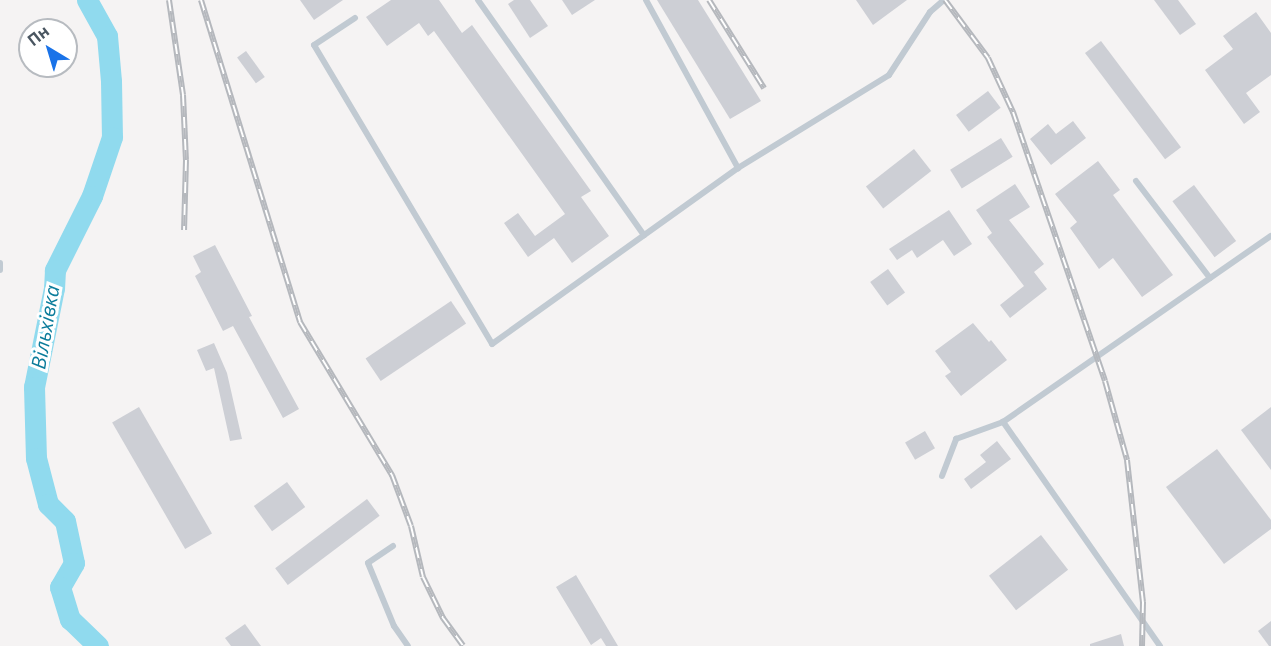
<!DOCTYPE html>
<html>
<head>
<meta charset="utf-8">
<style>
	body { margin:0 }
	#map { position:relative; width:1271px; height:646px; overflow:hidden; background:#f5f3f3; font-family:"Open Sans",sans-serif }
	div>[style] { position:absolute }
	.river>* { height:21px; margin:-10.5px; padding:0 10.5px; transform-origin:10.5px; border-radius:10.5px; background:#90daee }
	.building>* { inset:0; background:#cdcfd5; transform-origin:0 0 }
	.lane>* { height:6px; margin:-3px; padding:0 3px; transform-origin:3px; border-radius:3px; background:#c1cad2 }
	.rail>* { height:6px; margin-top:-3px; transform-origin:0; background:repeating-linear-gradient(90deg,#fff 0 11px,#b5b8bd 0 22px); box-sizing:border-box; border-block:2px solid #b5b8bd }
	span { translate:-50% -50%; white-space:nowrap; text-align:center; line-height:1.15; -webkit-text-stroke:6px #fff; paint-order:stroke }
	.water-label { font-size:20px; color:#0c7c9b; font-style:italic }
	.north { position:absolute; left:18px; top:18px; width:60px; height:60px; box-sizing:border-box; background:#fff; border:2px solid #b7bbc0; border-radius:50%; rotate:322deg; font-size:16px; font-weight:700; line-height:24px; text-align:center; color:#4a5661 }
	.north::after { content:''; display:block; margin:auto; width:21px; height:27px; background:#1a73e8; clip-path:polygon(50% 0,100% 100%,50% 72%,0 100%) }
</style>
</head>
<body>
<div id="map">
	<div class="river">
		<div style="left:87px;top:0;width:41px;rotate:60.9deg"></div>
		<div style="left:107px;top:36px;width:45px;rotate:84.9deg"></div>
		<div style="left:111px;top:81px;width:56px;rotate:89deg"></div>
		<div style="left:112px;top:137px;width:62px;rotate:108.7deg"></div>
		<div style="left:92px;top:196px;width:83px;rotate:116.6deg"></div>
		<div style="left:55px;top:270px;width:18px;rotate:93deg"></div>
		<div style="left:54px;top:288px;width:101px;rotate:101.4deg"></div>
		<div style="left:34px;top:387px;width:71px;rotate:88.4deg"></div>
		<div style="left:36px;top:458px;width:48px;rotate:75.4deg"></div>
		<div style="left:48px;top:504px;width:24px;rotate:45deg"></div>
		<div style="left:65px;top:521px;width:43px;rotate:77.9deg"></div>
		<div style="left:74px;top:563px;width:28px;rotate:120deg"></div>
		<div style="left:60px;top:587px;width:34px;rotate:73deg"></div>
		<div style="left:70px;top:619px;width:39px;rotate:44deg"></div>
	</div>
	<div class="building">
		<div style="clip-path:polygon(300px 0,343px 0,314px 20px)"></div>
		<div style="clip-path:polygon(391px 0,439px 0,462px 33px,472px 25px,591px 191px,581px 197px,609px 236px,572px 263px,554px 238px,528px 257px,504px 223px,518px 213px,535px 236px,565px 214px,434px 31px,428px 36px,419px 23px,387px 46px,366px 17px)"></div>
		<div style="clip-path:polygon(514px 0,530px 0,548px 26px,530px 38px,508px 4px)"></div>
		<div style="clip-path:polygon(562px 0,595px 0,572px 15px)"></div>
		<div style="clip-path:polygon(657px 0,698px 0,761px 101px,730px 119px)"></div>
		<div style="clip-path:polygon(856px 0,907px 0,873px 25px)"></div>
		<div style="clip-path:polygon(1154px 0,1178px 0,1196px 24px,1180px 35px)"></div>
		<div style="clip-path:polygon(1256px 12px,1271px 33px,1271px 75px,1246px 93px,1260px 112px,1244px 124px,1205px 70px,1233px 49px,1223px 36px)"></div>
		<div style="left:1101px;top:41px;width:133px;height:20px;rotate:53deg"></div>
		<div style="left:246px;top:51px;width:32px;height:11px;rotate:54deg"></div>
		<div style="left:988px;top:91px;width:21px;height:40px;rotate:53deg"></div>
		<div style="clip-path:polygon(1073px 121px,1086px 138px,1051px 165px,1030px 139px,1048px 124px,1056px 134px)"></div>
		<div style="left:1001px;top:138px;width:22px;height:60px;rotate:58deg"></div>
		<div style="left:914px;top:149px;width:28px;height:61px;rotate:52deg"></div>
		<div style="clip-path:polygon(1098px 161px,1120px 190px,1113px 195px,1173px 275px,1142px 297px,1113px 258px,1099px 269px,1070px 228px,1077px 222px,1055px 194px)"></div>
		<div style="clip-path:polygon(1015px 184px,1030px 207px,1009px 220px,1044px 264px,1034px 272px,1047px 289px,1010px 318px,1000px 305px,1024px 286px,987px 237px,992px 233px,976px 210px)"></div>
		<div style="left:1194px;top:185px;width:70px;height:27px;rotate:53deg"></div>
		<div style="clip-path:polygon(949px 210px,972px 244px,954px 256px,943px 240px,917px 258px,912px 250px,897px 260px,889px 249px)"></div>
		<div style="clip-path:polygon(215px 245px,252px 316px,249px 317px,299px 409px,283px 418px,233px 326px,223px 331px,195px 276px,201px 272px,193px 256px)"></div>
		<div style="left:888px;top:269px;width:29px;height:22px;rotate:54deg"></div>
		<div style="left:451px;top:301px;width:27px;height:103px;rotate:56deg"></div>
		<div style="clip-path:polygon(973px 323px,989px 342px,991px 340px,1007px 360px,961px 396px,945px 376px,951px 372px,935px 351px)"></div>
		<div style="clip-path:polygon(214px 343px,227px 373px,242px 439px,230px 441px,214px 368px,206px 371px,197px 350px)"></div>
		<div style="left:139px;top:407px;width:146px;height:31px;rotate:60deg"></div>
		<div style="clip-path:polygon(1271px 407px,1271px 470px,1241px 430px)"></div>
		<div style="left:925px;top:431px;width:20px;height:23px;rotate:60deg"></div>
		<div style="clip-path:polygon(997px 441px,1011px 459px,971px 489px,964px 479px,986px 462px,980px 455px)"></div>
		<div style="clip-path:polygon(1217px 449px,1271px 520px,1271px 529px,1224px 564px,1166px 487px)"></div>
		<div style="left:287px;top:482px;width:31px;height:41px;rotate:54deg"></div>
		<div style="left:367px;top:499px;width:21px;height:115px;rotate:53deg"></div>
		<div style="left:1041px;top:535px;width:44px;height:66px;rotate:52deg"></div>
		<div style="clip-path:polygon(576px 575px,618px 646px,606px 646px,601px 638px,591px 645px,556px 587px)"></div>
		<div style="clip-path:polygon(1271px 621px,1271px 646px,1269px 646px,1258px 631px)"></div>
		<div style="clip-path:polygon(245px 624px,261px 646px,231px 646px,225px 638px)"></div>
		<div style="clip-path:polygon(1121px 634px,1124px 646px,1090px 646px,1090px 644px)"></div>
	</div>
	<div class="lane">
		<div style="left:478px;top:0;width:288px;rotate:54.8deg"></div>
		<div style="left:646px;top:0;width:192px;rotate:61.3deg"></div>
		<div style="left:355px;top:18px;width:49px;rotate:146.6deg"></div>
		<div style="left:314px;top:45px;width:348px;rotate:59.2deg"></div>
		<div style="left:492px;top:344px;width:302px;rotate:-35.6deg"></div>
		<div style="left:738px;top:168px;width:177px;rotate:-31.6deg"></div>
		<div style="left:889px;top:75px;width:75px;rotate:-56.9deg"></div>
		<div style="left:930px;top:12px;width:18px;rotate:-41deg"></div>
		<div style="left:1136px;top:181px;width:122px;rotate:52.7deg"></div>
		<div style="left:0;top:263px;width:7px;rotate:90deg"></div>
		<div style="left:942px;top:476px;width:40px;rotate:-69deg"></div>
		<div style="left:956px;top:439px;width:50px;rotate:-19.9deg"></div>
		<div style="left:393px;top:546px;width:30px;rotate:146deg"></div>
		<div style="left:368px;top:563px;width:68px;rotate:67.6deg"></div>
		<div style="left:394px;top:626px;width:24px;rotate:55deg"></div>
		<div style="left:1160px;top:646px;width:274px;rotate:-125deg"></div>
		<div style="left:1003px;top:422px;width:326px;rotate:-34.8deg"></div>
	</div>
	<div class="rail">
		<div style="left:169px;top:0;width:96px;rotate:81.6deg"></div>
		<div style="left:183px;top:95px;width:65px;rotate:87.4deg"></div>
		<div style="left:186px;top:160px;width:70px;rotate:91.6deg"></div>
		<div style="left:201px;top:0;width:337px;rotate:72.9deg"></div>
		<div style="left:300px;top:322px;width:179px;rotate:59deg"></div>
		<div style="left:392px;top:475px;width:54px;rotate:69.6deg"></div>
		<div style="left:411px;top:526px;width:52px;rotate:76.8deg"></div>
		<div style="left:423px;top:577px;width:46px;rotate:64deg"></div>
		<div style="left:443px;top:618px;width:34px;rotate:54deg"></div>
		<div style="left:709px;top:0;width:104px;rotate:58deg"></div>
		<div style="left:945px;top:0;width:72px;rotate:53.4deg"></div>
		<div style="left:988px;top:58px;width:60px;rotate:65.2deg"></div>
		<div style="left:1013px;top:112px;width:284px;rotate:71.1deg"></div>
		<div style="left:1105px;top:381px;width:82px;rotate:74.4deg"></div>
		<div style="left:1127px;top:460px;width:143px;rotate:83.6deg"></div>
		<div style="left:1143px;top:602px;width:44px;rotate:91.3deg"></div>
	</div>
	<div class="water-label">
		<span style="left:45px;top:327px;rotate:-80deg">Вільхівка</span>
	</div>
	<div class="north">Пн</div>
</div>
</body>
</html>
